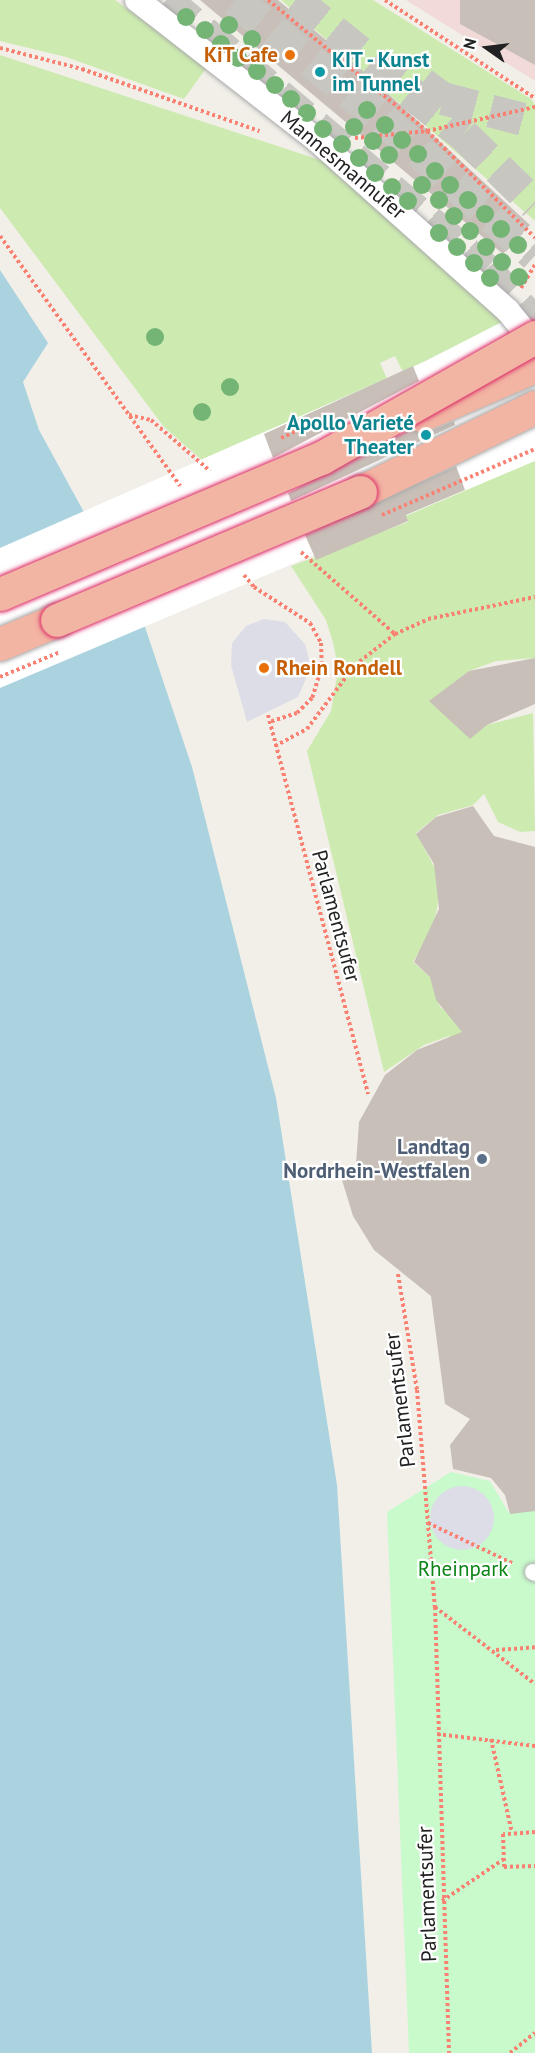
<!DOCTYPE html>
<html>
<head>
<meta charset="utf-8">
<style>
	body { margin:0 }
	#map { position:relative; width:535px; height:2053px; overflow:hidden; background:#f2efe9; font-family:"PT Sans",sans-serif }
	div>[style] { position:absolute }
	.commercial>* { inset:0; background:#f2dad9 }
	.grass>* { inset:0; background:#cdebb0 }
	.park>* { inset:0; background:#c8facc }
	.plaza>* { inset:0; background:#dddde8 }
	.round { border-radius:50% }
	.water>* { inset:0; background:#aad3df }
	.pier>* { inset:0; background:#fff }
	.building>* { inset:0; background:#c7bfb8 }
	.trunk-tunnel>* { height:33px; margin-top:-16.5px; transform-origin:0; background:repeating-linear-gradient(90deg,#c8c6c1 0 33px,transparent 0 49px) }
	.path>* { height:4px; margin-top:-2px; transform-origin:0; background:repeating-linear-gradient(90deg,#fa8072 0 3px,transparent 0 6px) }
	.roads { filter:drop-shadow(0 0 2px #a9a9a9) drop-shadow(0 0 2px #a9a9a9) }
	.service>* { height:16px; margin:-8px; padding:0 8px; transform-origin:8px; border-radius:8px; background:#fff }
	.pedestrian>* { height:24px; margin:-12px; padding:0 12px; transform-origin:12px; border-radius:12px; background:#fff }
	.trunk>* { height:33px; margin:-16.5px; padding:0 16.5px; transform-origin:16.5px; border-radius:16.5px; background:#f2b4a3 }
	.path-bridge>* { height:4px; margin-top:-2px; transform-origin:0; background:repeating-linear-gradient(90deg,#fa8072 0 3px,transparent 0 6px) }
	.bridges { filter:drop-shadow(0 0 2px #dc2a67) drop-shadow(0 0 2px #dc2a67) }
	.trunk-bridge>* { height:33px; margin:-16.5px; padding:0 16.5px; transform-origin:16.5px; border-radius:16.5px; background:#f2b4a3 }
	.trees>* { width:18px; height:18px; margin:-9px; border-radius:50%; background:#74b475 }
	.dots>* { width:16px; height:16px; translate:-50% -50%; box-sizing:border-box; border:3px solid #fff; border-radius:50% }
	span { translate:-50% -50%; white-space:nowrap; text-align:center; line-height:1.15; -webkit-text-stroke:4.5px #fff; paint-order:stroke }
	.food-label { font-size:21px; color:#c56008; font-weight:700 }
	.right { translate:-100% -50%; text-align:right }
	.left { translate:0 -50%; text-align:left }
	.culture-label { font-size:21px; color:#0d838f; font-weight:700 }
	.street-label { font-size:21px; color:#222 }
	.service-label { font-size:21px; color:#4e5e75; font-weight:700 }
	.park-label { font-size:21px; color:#0c8416 }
	.north { position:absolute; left:457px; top:18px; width:60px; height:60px; -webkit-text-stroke:4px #fff; paint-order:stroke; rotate:284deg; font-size:16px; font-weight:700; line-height:24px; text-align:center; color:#222 }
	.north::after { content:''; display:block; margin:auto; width:21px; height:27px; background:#222; clip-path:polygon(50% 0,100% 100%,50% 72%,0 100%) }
</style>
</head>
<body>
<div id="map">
	<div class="commercial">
		<div style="clip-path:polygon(406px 0,535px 0,535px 81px)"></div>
	</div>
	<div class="grass">
		<div style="clip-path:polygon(0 0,115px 0,207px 67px,184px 99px,66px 57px,0 41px)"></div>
		<div style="clip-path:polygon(281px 0,373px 0,531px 99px,535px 104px,535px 221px)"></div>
		<div style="clip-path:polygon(0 55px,326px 162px,507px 320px,403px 372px,395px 356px,380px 363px,387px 379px,203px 461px,164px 427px,0 208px)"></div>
		<div style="clip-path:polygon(535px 460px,535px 658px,496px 661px,469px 671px,430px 701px,487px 725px,533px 713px,535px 831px,520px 832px,498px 822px,484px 794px,473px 805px,438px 815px,416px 833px,435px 868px,439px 896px,434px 926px,413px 962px,432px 979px,440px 1007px,469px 1026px,452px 1046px,449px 1036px,424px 1045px,384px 1072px,307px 751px,331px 711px,338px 670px,334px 646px,326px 620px,291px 566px,408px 522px,406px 515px)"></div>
	</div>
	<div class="park">
		<div style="clip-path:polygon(451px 1472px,490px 1481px,509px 1513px,535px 1509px,535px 2053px,409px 2053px,387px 1512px)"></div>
	</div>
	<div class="plaza">
		<div style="clip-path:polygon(264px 619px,285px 622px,305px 644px,311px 667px,298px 697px,247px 722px,231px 665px,232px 643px,246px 626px)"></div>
		<div class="round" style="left:430px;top:1486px;width:64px;height:64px"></div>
	</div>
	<div class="water">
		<div style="clip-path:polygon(0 270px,48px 343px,23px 382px,39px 430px,142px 618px,192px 767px,276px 1098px,337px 1485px,372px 2053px,0 2053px)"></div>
	</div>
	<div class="pier">
		<div style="clip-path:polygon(535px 305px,535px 461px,0 688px,0 548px,426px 361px)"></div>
	</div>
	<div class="building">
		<div style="clip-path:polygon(200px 0,278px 0,368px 75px,530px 225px,503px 254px)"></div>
		<div style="clip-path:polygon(460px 0,535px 0,535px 65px,460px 24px)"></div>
		<div style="clip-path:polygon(413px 366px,419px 381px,273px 458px,264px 434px)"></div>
		<div style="clip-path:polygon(454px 421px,455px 425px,291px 501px,288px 493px,409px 430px,428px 432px)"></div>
		<div style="clip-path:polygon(456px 466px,465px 490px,406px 515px,408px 521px,316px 560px,305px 535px)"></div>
		<div style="clip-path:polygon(535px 658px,535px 704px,487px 725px,470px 739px,429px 701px,469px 671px)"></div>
		<div style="clip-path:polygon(473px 806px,494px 836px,535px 847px,535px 1511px,510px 1514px,505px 1495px,491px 1478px,453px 1469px,450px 1445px,470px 1419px,445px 1404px,431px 1296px,374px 1250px,353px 1216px,342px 1180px,355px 1178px,359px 1122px,385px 1075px,417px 1050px,462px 1032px,436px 1000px,430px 977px,414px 962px,439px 909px,434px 864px,416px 834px,436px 817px)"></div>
	</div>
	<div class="trunk-tunnel">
		<div style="left:166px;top:0;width:418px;rotate:40.1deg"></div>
		<div style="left:486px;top:269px;width:73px;rotate:47.8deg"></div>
		<div style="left:235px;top:0;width:190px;rotate:38.8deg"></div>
		<div style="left:383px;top:119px;width:204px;rotate:41.8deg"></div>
		<div style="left:295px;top:0;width:215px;rotate:38.6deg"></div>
		<div style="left:463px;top:134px;width:100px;rotate:44.2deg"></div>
		<div style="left:422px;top:83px;width:26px;rotate:36deg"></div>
		<div style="left:443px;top:98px;width:95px;rotate:14.6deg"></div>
	</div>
	<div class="path">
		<div style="left:268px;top:0;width:206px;rotate:39.5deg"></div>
		<div style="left:427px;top:131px;width:152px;rotate:44.7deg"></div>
		<div style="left:385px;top:0;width:179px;rotate:33.2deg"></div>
		<div style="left:0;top:48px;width:85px;rotate:14.4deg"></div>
		<div style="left:82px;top:69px;width:188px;rotate:19.3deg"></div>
		<div style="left:355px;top:138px;width:72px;rotate:-5.6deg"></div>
		<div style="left:427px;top:131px;width:111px;rotate:-12.5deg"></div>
		<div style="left:0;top:236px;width:308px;rotate:54.2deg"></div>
		<div style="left:521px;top:288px;width:27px;rotate:-59deg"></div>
		<div style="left:129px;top:415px;width:23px;rotate:13deg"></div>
		<div style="left:151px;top:420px;width:78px;rotate:40.8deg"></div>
		<div style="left:301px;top:552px;width:125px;rotate:41.1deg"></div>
		<div style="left:244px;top:575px;width:16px;rotate:50deg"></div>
		<div style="left:254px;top:587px;width:67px;rotate:32.7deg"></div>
		<div style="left:310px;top:623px;width:23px;rotate:61deg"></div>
		<div style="left:321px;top:643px;width:23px;rotate:88deg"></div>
		<div style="left:322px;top:666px;width:34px;rotate:107deg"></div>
		<div style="left:312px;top:698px;width:21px;rotate:135deg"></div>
		<div style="left:297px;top:713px;width:28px;rotate:162deg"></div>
		<div style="left:268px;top:715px;width:392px;rotate:75.2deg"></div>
		<div style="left:275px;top:746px;width:36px;rotate:-28deg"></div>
		<div style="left:307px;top:729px;width:80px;rotate:-53.1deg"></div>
		<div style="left:355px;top:665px;width:51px;rotate:-37.8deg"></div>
		<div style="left:395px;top:634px;width:36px;rotate:-24deg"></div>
		<div style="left:428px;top:619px;width:109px;rotate:-11.6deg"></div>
		<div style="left:398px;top:1274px;width:118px;rotate:80.7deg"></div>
		<div style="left:417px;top:1390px;width:218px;rotate:85.3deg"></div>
		<div style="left:435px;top:1607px;width:446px;rotate:88.2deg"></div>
		<div style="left:428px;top:1523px;width:95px;rotate:25.5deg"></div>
		<div style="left:435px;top:1607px;width:126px;rotate:37.6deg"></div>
		<div style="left:496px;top:1650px;width:39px;rotate:-4deg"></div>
		<div style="left:437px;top:1734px;width:99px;rotate:7deg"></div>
		<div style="left:491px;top:1739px;width:96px;rotate:77.4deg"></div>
		<div style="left:535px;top:1832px;width:32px;rotate:176deg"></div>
		<div style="left:503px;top:1834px;width:33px;rotate:88deg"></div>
		<div style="left:504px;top:1867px;width:31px;rotate:-2deg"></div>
		<div style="left:442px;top:1901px;width:75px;rotate:-34.1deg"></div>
		<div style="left:510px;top:2053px;width:32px;rotate:-39deg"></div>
	</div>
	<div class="roads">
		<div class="service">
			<div style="left:533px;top:1572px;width:2px;rotate:27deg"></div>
		</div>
		<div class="pedestrian">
			<div style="left:137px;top:0;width:229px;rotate:37.9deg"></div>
			<div style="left:318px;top:141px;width:255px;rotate:41.8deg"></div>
			<div style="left:508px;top:311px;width:43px;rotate:50.7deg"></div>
		</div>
		<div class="trunk">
			<div style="left:421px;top:415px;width:124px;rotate:-23.3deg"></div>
			<div style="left:360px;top:492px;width:195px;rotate:-25.9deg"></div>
			<div style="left:0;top:644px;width:62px;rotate:-22.8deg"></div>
		</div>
	</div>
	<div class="path-bridge">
		<div style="left:281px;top:438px;width:35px;rotate:-24deg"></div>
		<div style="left:382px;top:515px;width:167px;rotate:-23.3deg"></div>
		<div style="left:0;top:677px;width:65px;rotate:-22.6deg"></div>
	</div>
	<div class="bridges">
		<div class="trunk-bridge">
			<div style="left:0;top:594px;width:349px;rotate:-23deg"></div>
			<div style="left:321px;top:458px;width:246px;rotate:-29.5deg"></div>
			<div style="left:57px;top:620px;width:329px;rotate:-22.9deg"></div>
		</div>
	</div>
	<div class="trees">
		<div style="left:186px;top:17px"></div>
		<div style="left:229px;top:25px"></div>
		<div style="left:205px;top:30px"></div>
		<div style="left:252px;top:39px"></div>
		<div style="left:221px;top:44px"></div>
		<div style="left:238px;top:58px"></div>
		<div style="left:257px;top:71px"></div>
		<div style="left:275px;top:85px"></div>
		<div style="left:291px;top:99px"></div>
		<div style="left:367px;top:110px"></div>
		<div style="left:307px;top:113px"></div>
		<div style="left:385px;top:125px"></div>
		<div style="left:354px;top:127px"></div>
		<div style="left:323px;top:129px"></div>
		<div style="left:402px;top:140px"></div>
		<div style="left:373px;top:141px"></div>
		<div style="left:342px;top:144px"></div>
		<div style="left:418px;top:154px"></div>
		<div style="left:389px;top:155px"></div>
		<div style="left:359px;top:158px"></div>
		<div style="left:435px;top:171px"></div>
		<div style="left:375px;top:173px"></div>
		<div style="left:422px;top:185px"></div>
		<div style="left:450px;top:185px"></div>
		<div style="left:392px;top:187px"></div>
		<div style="left:439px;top:200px"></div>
		<div style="left:468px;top:200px"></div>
		<div style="left:408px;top:201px"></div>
		<div style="left:485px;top:214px"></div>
		<div style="left:454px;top:216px"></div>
		<div style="left:501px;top:229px"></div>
		<div style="left:470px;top:231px"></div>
		<div style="left:439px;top:233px"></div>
		<div style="left:518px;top:245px"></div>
		<div style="left:457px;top:247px"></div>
		<div style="left:486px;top:247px"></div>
		<div style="left:502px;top:262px"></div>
		<div style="left:474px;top:263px"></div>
		<div style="left:519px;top:277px"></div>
		<div style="left:490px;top:278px"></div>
		<div style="left:155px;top:337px"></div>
		<div style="left:230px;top:387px"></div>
		<div style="left:202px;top:412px"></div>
	</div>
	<div class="dots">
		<div style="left:290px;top:55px;background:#e8710a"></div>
		<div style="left:320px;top:72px;background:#0f9aa8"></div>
		<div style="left:426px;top:435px;background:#0f9aa8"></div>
		<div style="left:264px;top:668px;background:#e8710a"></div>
		<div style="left:482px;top:1159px;background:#5c6f8a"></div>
	</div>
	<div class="food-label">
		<span class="right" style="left:278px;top:55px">KiT Cafe</span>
		<span class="left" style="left:276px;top:668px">Rhein Rondell</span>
	</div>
	<div class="culture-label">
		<span class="left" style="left:332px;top:72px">KIT - Kunst<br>im Tunnel</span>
		<span class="right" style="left:414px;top:435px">Apollo Varieté<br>Theater</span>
	</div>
	<div class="street-label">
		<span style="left:343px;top:165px;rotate:40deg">Mannesmannufer</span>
		<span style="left:336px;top:916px;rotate:75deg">Parlamentsufer</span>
		<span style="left:400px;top:1400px;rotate:-97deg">Parlamentsufer</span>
		<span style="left:427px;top:1894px;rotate:-92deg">Parlamentsufer</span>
	</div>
	<div class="service-label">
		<span class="right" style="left:470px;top:1159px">Landtag<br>Nordrhein-Westfalen</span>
	</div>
	<div class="park-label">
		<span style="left:463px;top:1569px">Rheinpark</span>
	</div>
	<div class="north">N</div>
</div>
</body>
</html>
